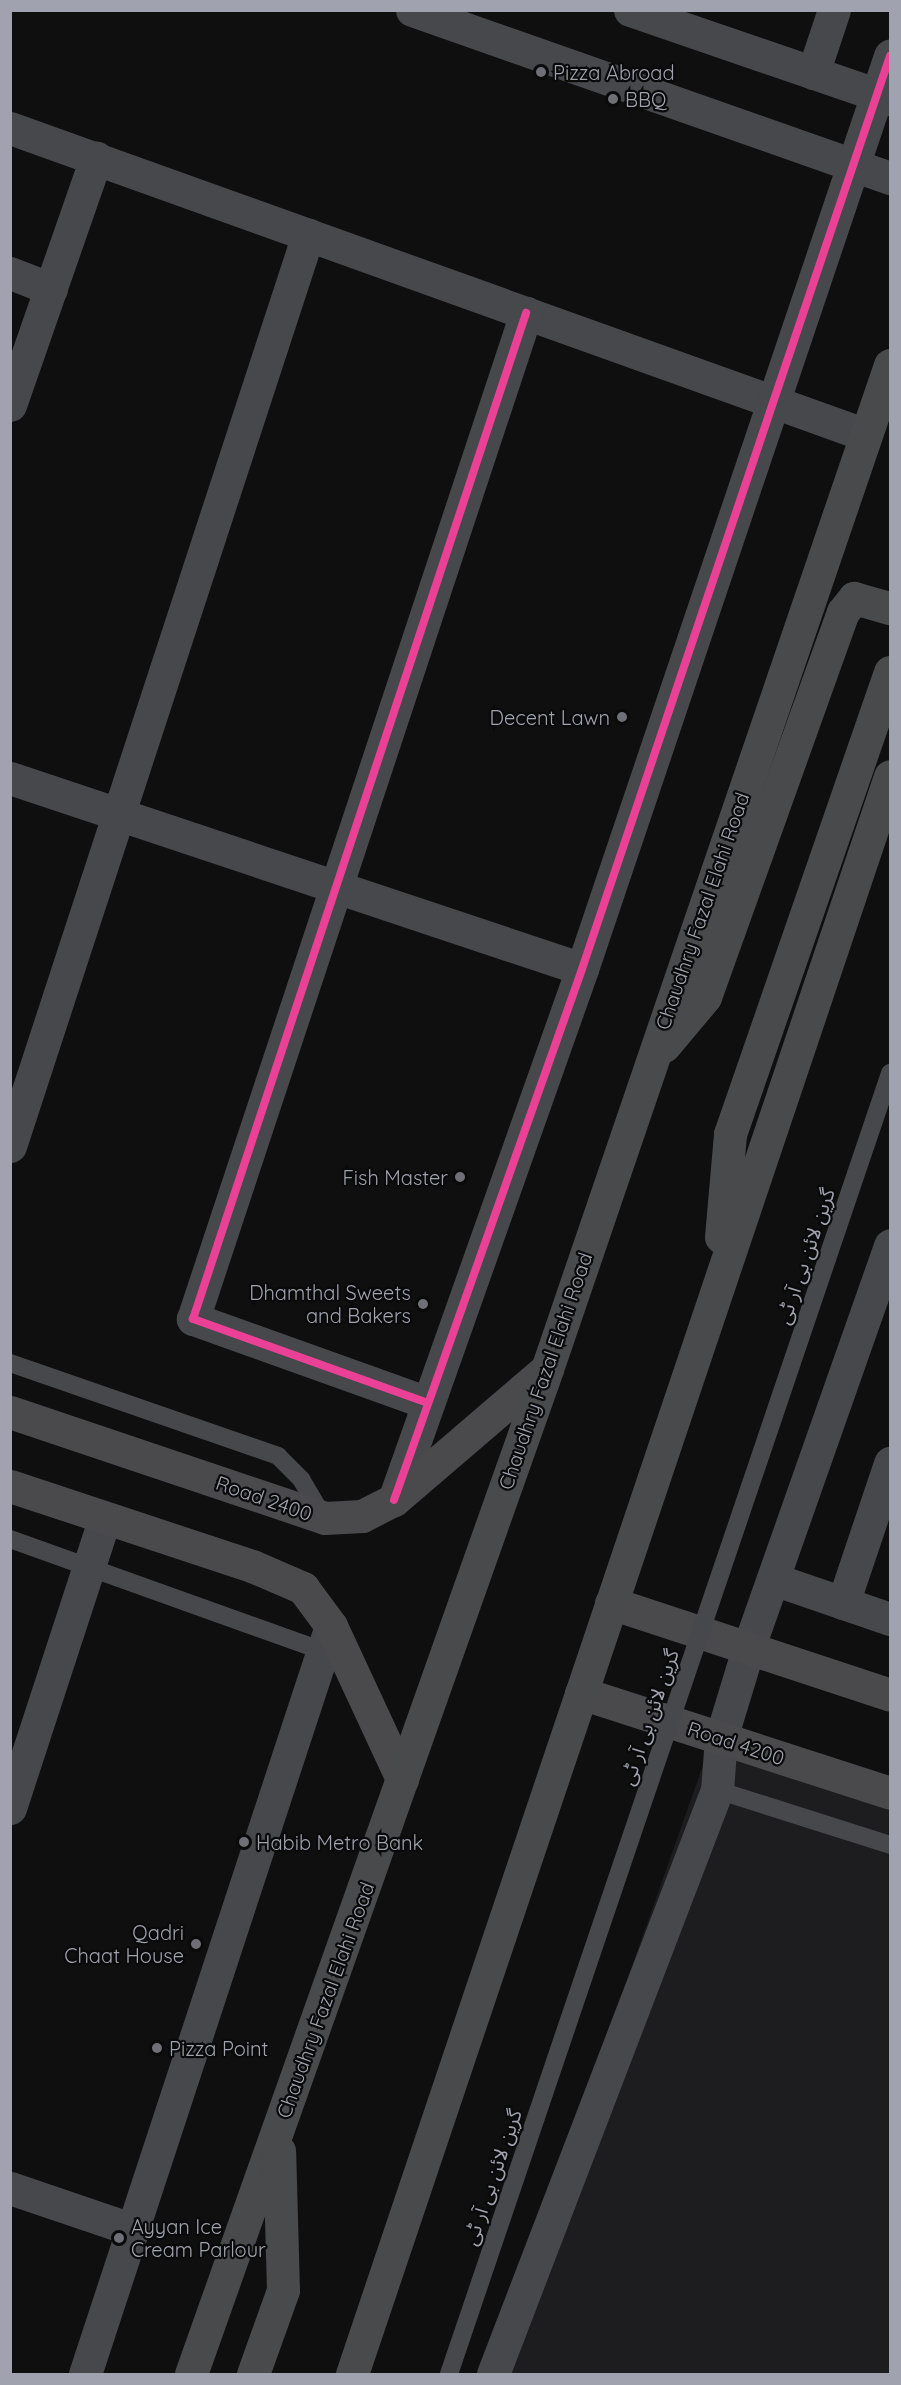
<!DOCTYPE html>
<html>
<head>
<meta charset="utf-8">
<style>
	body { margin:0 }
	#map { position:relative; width:901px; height:2385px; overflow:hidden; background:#0f0f10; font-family:Quicksand,"Noto Sans Arabic",sans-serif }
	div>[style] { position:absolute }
	.built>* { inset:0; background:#1d1c1e }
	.lane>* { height:18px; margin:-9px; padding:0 9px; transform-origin:9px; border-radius:9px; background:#47484b }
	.street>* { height:33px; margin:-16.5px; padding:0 16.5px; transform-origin:16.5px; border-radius:16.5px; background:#47484b }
	.secondary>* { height:33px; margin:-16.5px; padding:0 16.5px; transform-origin:16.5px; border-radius:16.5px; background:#4a4a4d }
	.primary>* { height:33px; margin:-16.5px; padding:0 16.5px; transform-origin:16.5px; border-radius:16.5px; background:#494a4c }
	.lane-bridge>* { height:18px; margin:-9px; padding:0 9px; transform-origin:9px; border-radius:9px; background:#47484b }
	.cycleway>* { height:8px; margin:-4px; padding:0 4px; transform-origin:4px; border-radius:4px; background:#ea4096 }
	.dots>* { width:16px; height:16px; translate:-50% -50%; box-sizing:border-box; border:3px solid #0a0a0b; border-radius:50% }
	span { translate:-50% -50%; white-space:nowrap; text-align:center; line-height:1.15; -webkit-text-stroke:4.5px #0a0a0b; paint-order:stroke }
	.poi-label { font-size:20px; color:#a1a2af }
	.left { translate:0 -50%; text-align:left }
	.right { translate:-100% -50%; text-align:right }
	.street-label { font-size:20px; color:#a1a2af }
	.frame { position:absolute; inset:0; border:12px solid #a1a2af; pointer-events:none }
</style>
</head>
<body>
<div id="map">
	<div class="built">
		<div style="clip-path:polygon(713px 1737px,890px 1795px,890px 2374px,488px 2374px)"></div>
	</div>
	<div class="lane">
		<div style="left:10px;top:1363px;width:284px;rotate:19.1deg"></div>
		<div style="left:278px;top:1456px;width:33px;rotate:45deg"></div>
		<div style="left:301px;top:1479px;width:45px;rotate:59.5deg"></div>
		<div style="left:10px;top:1539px;width:331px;rotate:19.7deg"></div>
		<div style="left:717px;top:1790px;width:182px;rotate:17.6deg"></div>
	</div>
	<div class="street">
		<div style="left:412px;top:10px;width:507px;rotate:19.36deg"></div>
		<div style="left:630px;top:10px;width:275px;rotate:18.9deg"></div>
		<div style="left:813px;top:73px;width:66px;rotate:-71.6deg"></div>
		<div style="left:10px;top:128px;width:909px;rotate:19.73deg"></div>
		<div style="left:10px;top:273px;width:44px;rotate:21.3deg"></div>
		<div style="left:10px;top:405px;width:262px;rotate:-70.8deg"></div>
		<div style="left:10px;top:778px;width:603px;rotate:18.46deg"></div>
		<div style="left:10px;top:1146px;width:959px;rotate:-71.89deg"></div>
		<div style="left:428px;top:1403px;width:250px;rotate:-160.3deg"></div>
		<div style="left:193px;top:1319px;width:1060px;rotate:-71.68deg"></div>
		<div style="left:394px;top:1500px;width:563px;rotate:-70.5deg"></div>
		<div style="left:582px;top:969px;width:964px;rotate:-71.36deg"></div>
		<div style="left:773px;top:1579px;width:124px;rotate:18.9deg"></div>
		<div style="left:843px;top:1603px;width:148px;rotate:-71.4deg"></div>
		<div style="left:10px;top:1808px;width:305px;rotate:-71.9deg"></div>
		<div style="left:10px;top:2188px;width:128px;rotate:18.7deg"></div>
		<div style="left:85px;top:2374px;width:787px;rotate:-71.8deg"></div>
		<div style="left:493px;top:2374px;width:625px;rotate:-69.02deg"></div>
		<div style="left:717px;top:1790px;width:52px;rotate:-85.6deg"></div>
		<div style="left:721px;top:1738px;width:93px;rotate:-73.1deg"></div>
		<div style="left:748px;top:1649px;width:428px;rotate:-70.6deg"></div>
	</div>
	<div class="secondary">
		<div style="left:10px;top:1412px;width:332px;rotate:18.6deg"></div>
		<div style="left:325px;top:1518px;width:37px;rotate:-3deg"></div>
		<div style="left:362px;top:1516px;width:36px;rotate:-27deg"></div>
		<div style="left:394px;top:1500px;width:201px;rotate:-40.6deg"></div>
		<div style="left:10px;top:1486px;width:255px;rotate:18.3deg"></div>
		<div style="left:252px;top:1566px;width:56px;rotate:23.3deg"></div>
		<div style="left:303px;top:1588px;width:47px;rotate:53.6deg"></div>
		<div style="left:331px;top:1626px;width:169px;rotate:65.1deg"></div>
		<div style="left:611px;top:1603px;width:294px;rotate:18.2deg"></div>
		<div style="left:581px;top:1693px;width:325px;rotate:17.9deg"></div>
	</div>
	<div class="primary">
		<div style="left:664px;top:1046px;width:64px;rotate:-50.1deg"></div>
		<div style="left:705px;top:997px;width:409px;rotate:-70.3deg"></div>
		<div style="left:843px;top:612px;width:18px;rotate:-52deg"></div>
		<div style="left:854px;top:598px;width:37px;rotate:16deg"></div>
		<div style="left:721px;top:1237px;width:103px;rotate:-85deg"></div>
		<div style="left:730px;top:1134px;width:489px;rotate:-70.9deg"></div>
		<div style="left:191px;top:2374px;width:1066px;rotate:-70.49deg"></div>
		<div style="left:547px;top:1369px;width:1061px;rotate:-71.14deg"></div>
		<div style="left:253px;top:2374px;width:89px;rotate:-70.3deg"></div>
		<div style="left:283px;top:2290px;width:139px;rotate:-91.6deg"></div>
		<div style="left:352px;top:2374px;width:1686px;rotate:-71.39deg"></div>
	</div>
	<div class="lane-bridge">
		<div style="left:449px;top:2374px;width:1374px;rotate:-71.27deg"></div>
	</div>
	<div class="cycleway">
		<div style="left:428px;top:1403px;width:250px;rotate:-160.3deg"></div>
		<div style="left:193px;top:1319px;width:1060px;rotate:-71.68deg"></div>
		<div style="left:394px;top:1500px;width:563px;rotate:-70.5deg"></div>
		<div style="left:582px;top:969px;width:964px;rotate:-71.36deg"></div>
	</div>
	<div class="dots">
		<div style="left:541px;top:72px;background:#6e6f77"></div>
		<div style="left:613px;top:99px;background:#6e6f77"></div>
		<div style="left:622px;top:717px;background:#6e6f77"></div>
		<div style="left:460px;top:1177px;background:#6e6f77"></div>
		<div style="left:423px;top:1304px;background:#6e6f77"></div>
		<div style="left:244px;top:1842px;background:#6e6f77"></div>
		<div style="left:196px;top:1944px;background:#6e6f77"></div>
		<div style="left:157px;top:2048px;background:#6e6f77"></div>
		<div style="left:119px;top:2238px;background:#6e6f77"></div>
	</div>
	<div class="poi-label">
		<span class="left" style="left:553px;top:72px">Pizza Abroad</span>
		<span class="left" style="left:625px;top:99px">BBQ</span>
		<span class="right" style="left:610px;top:717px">Decent Lawn</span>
		<span class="right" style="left:448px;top:1177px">Fish Master</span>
		<span class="right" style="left:411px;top:1304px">Dhamthal Sweets<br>and Bakers</span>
		<span class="left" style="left:256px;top:1842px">Habib Metro Bank</span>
		<span class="right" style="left:184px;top:1944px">Qadri<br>Chaat House</span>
		<span class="left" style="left:169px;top:2048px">Pizza Point</span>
		<span class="left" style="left:131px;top:2238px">Ayyan Ice<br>Cream Parlour</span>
	</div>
	<div class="street-label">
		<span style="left:702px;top:911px;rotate:-71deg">Chaudhry Fazal Elahi Road</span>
		<span style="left:805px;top:1256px;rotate:-71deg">گرین لائن بی آر ٹی</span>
		<span style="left:545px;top:1371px;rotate:-71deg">Chaudhry Fazal Elahi Road</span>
		<span style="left:264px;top:1498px;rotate:19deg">Road 2400</span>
		<span style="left:649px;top:1717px;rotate:-71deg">گرین لائن بی آر ٹی</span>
		<span style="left:736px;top:1743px;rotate:18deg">Road 4200</span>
		<span style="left:325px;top:2000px;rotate:-70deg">Chaudhry Fazal Elahi Road</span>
		<span style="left:492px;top:2177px;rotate:-71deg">گرین لائن بی آر ٹی</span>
	</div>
	<div class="frame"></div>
</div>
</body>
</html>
